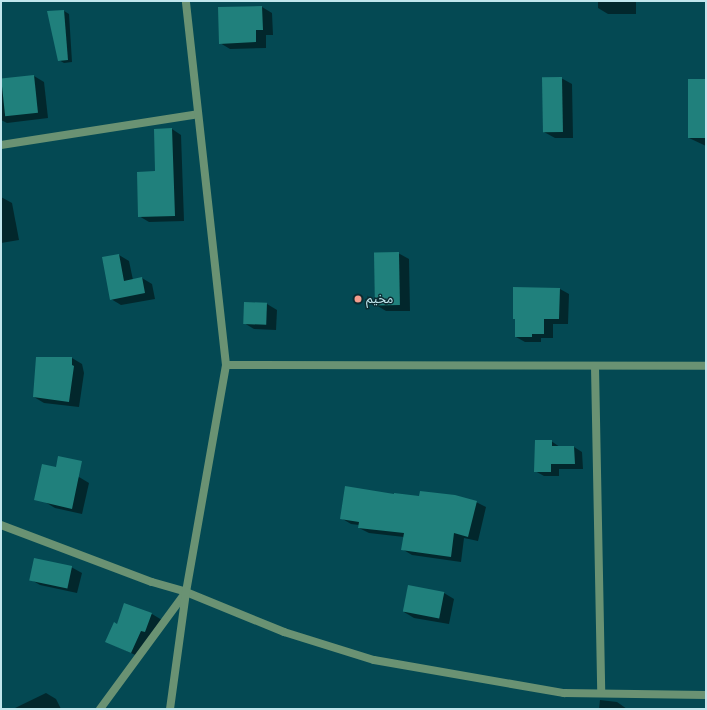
<!DOCTYPE html>
<html>
<head>
<meta charset="utf-8">
<style>
	body { margin:0 }
	#map { position:relative; width:707px; height:710px; overflow:hidden; background:#044953; font-family:Merriweather,"Noto Sans Arabic",serif }
	div>[style] { position:absolute }
	.shadow>* { inset:0; background:#0007 }
	.building>* { inset:0; background:#20807c; transform-origin:0 0 }
	.lane>* { height:8px; margin:-4px; padding:0 4px; transform-origin:4px; border-radius:4px; background:#6a9273 }
	.street>* { height:8px; margin:-4px; padding:0 4px; transform-origin:4px; border-radius:4px; background:#6a9273 }
	.dots>* { width:11px; height:11px; translate:-50% -50%; box-sizing:border-box; border:2px solid #0b2c32; border-radius:50% }
	span { translate:-50% -50%; white-space:nowrap; text-align:center; line-height:1.15; -webkit-text-stroke:3px #0b2c32; paint-order:stroke }
	.poi-label { font-size:13px; color:#c1e6ed }
	.left { translate:0 -50%; text-align:left }
	.frame { position:absolute; inset:0; border:2px solid #c1e6ed; pointer-events:none }
</style>
</head>
<body>
<div id="map">
	<div class="shadow">
		<div style="clip-path:polygon(598px 1px,636px 1px,636px 14px,608px 14px,598px 8px)"></div>
		<div style="clip-path:polygon(262px 7px,272px 13px,273px 35px,266px 35px,266px 48px,230px 49px,220px 43px)"></div>
		<div style="clip-path:polygon(64px 11px,69px 14px,72px 62px,64px 63px,59px 60px,48px 12px)"></div>
		<div style="clip-path:polygon(34px 76px,44px 82px,48px 118px,7px 123px,1px 120px,1px 80px)"></div>
		<div style="clip-path:polygon(561px 78px,572px 84px,573px 138px,555px 138px,544px 132px)"></div>
		<div style="clip-path:polygon(706px 80px,706px 146px,689px 138px)"></div>
		<div style="clip-path:polygon(172px 129px,181px 135px,184px 221px,149px 222px,139px 216px)"></div>
		<div style="clip-path:polygon(1px 197px,12px 203px,19px 240px,1px 243px)"></div>
		<div style="clip-path:polygon(398px 253px,409px 259px,410px 311px,386px 311px,376px 305px)"></div>
		<div style="clip-path:polygon(119px 255px,129px 261px,133px 280px,142px 278px,152px 284px,155px 299px,121px 305px,111px 299px)"></div>
		<div style="clip-path:polygon(560px 289px,569px 294px,568px 324px,553px 324px,553px 338px,541px 338px,541px 342px,525px 342px,516px 337px)"></div>
		<div style="clip-path:polygon(267px 304px,277px 310px,276px 330px,254px 329px,244px 323px)"></div>
		<div style="clip-path:polygon(72px 358px,82px 364px,84px 373px,79px 407px,44px 403px,34px 397px)"></div>
		<div style="clip-path:polygon(551px 441px,560px 447px,574px 447px,582px 452px,583px 469px,559px 469px,559px 476px,544px 476px,535px 471px)"></div>
		<div style="clip-path:polygon(79px 477px,89px 483px,82px 514px,55px 508px,45px 502px)"></div>
		<div style="clip-path:polygon(395px 496px,476px 502px,486px 507px,478px 541px,464px 538px,461px 562px,412px 555px,402px 549px,404px 537px,369px 533px,359px 528px,359px 525px,351px 524px,341px 518px)"></div>
		<div style="clip-path:polygon(71px 567px,82px 573px,77px 593px,40px 585px,30px 579px)"></div>
		<div style="clip-path:polygon(444px 593px,454px 599px,449px 624px,414px 618px,404px 612px)"></div>
		<div style="clip-path:polygon(125px 605px,152px 614px,162px 620px,142px 658px,107px 642px,117px 625px)"></div>
		<div style="clip-path:polygon(46px 693px,56px 699px,61px 709px,13px 709px)"></div>
		<div style="clip-path:polygon(600px 700px,617px 702px,627px 709px,599px 709px)"></div>
	</div>
	<div class="building">
		<div style="clip-path:polygon(262px 6px,263px 30px,256px 30px,256px 42px,219px 44px,218px 7px)"></div>
		<div style="clip-path:polygon(64px 10px,68px 60px,58px 61px,47px 11px)"></div>
		<div style="left:34px;top:75px;width:38px;height:33px;rotate:84deg"></div>
		<div style="left:562px;top:77px;width:55px;height:20px;rotate:89deg"></div>
		<div style="left:688px;top:79px;width:18px;height:59px"></div>
		<div style="clip-path:polygon(172px 128px,175px 216px,138px 217px,137px 172px,155px 171px,154px 129px)"></div>
		<div style="left:399px;top:252px;width:53px;height:25px;rotate:89deg"></div>
		<div style="clip-path:polygon(119px 254px,124px 281px,142px 277px,145px 293px,110px 300px,102px 257px)"></div>
		<div style="clip-path:polygon(513px 287px,560px 288px,559px 319px,544px 319px,544px 334px,532px 334px,532px 337px,515px 337px,515px 319px,513px 319px)"></div>
		<div style="left:244px;top:302px;width:23px;height:22px;rotate:2deg"></div>
		<div style="clip-path:polygon(36px 357px,72px 357px,72px 365px,74px 366px,69px 402px,33px 397px)"></div>
		<div style="clip-path:polygon(535px 440px,552px 440px,552px 446px,574px 446px,575px 464px,551px 464px,551px 472px,534px 472px)"></div>
		<div style="clip-path:polygon(58px 456px,82px 461px,72px 509px,34px 500px,42px 464px,56px 467px)"></div>
		<div style="clip-path:polygon(345px 486px,394px 494px,394px 493px,419px 496px,420px 491px,455px 495px,477px 501px,468px 537px,454px 533px,451px 557px,401px 550px,404px 533px,358px 528px,359px 522px,340px 519px)"></div>
		<div style="left:34px;top:558px;width:39px;height:23px;rotate:12deg"></div>
		<div style="left:408px;top:585px;width:37px;height:27px;rotate:11deg"></div>
		<div style="clip-path:polygon(124px 603px,152px 613px,145px 632px,141px 631px,131px 653px,105px 642px,114px 622px,117px 624px)"></div>
	</div>
	<div class="lane">
		<div style="left:595px;top:367px;width:326px;rotate:88.9deg"></div>
		<div style="left:100px;top:709px;width:145px;rotate:-53.7deg"></div>
	</div>
	<div class="street">
		<div style="left:1px;top:145px;width:199px;rotate:-8.9deg"></div>
		<div style="left:226px;top:365px;width:480px;rotate:0.1deg"></div>
		<div style="left:1px;top:525px;width:161px;rotate:20.7deg"></div>
		<div style="left:152px;top:582px;width:35px;rotate:16deg"></div>
		<div style="left:186px;top:592px;width:106px;rotate:22.2deg"></div>
		<div style="left:284px;top:632px;width:94px;rotate:17.3deg"></div>
		<div style="left:374px;top:660px;width:193px;rotate:9.9deg"></div>
		<div style="left:564px;top:693px;width:142px;rotate:0.8deg"></div>
		<div style="left:170px;top:709px;width:118px;rotate:-82.2deg"></div>
		<div style="left:186px;top:592px;width:230px;rotate:-80deg"></div>
		<div style="left:226px;top:365px;width:366px;rotate:-96.3deg"></div>
	</div>
	<div class="dots">
		<div style="left:358px;top:299px;background:#f49d8d"></div>
	</div>
	<div class="poi-label">
		<span class="left" style="left:366px;top:299px">مخيم</span>
	</div>
	<div class="frame"></div>
</div>
</body>
</html>
